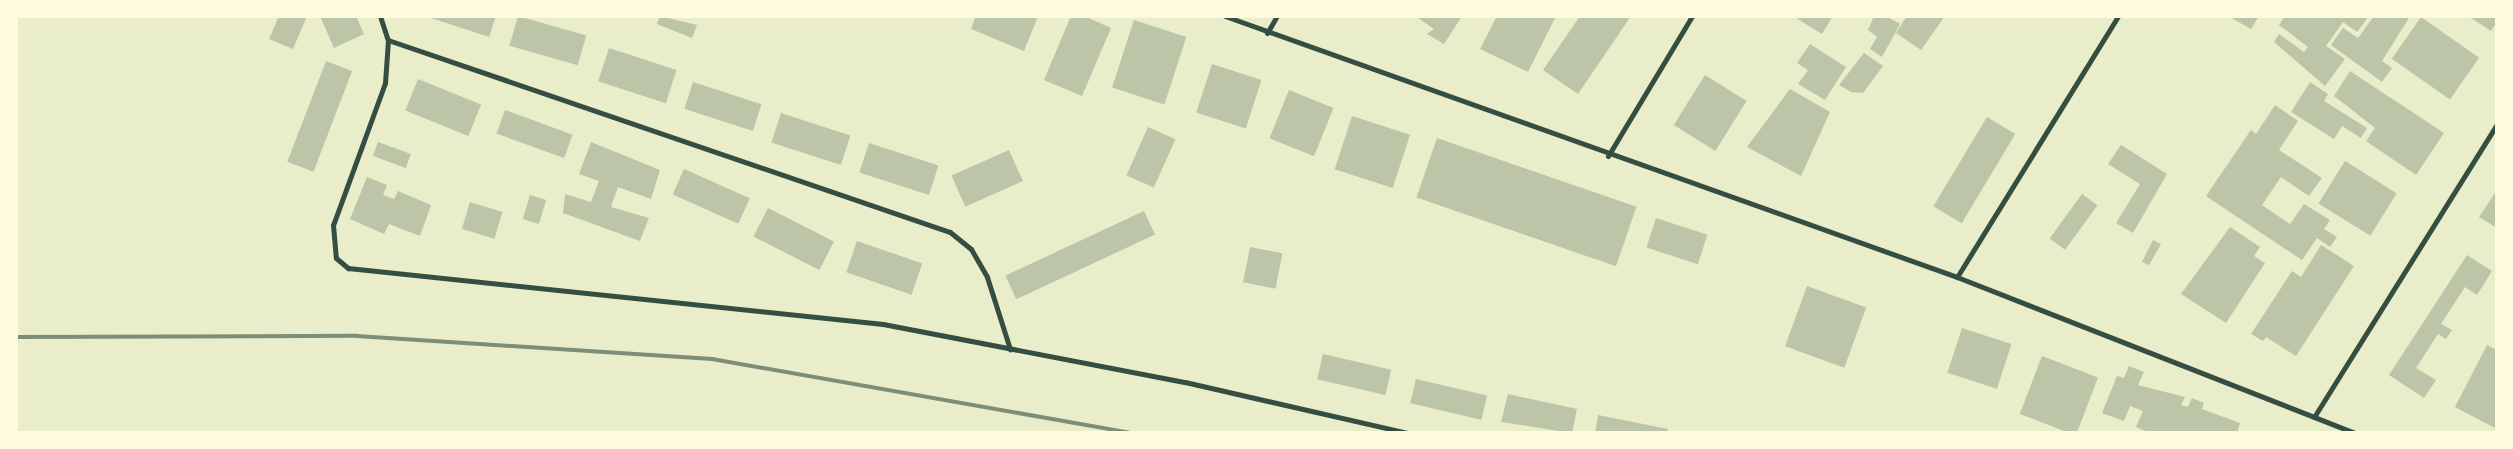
<!DOCTYPE html>
<html>
<head>
<meta charset="utf-8">
<style>
	body { margin:0 }
	#map { position:relative; width:2513px; height:449px; overflow:hidden; background:#e9edc9; font-family:"Fira Sans Condensed",sans-serif }
	div>[style] { position:absolute }
	.building>* { inset:0; background:#bcc5a7; transform-origin:0 0 }
	.minor>* { height:5px; margin:-2.5px; padding:0 2.5px; transform-origin:2.5px; border-radius:2.5px; background:#344e41 }
	.rail>* { height:4px; margin:-2px; padding:0 2px; transform-origin:2px; border-radius:2px; background:#7c8e77 }
	span { translate:-50% -50%; white-space:nowrap; text-align:center; line-height:1.15; -webkit-text-stroke:4px #fefae0; paint-order:stroke }
	.frame { position:absolute; inset:0; border:18px solid #fefae0; pointer-events:none }
</style>
</head>
<body>
<div id="map">
	<div class="building">
		<div style="clip-path:polygon(279px 16px,307px 16px,293px 49px,269px 39px)"></div>
		<div style="clip-path:polygon(320px 16px,356px 16px,364px 34px,334px 48px)"></div>
		<div style="clip-path:polygon(425px 16px,496px 16px,489px 37px)"></div>
		<div style="left:518px;top:16px;width:71px;height:31px;rotate:16deg"></div>
		<div style="clip-path:polygon(660px 16px,697px 25px,692px 38px,657px 24px)"></div>
		<div style="clip-path:polygon(976px 16px,1038px 16px,1024px 51px,971px 29px)"></div>
		<div style="clip-path:polygon(1071px 16px,1084px 16px,1111px 28px,1082px 96px,1044px 80px)"></div>
		<div style="clip-path:polygon(1415px 16px,1462px 16px,1444px 44px,1427px 34px,1434px 29px)"></div>
		<div style="clip-path:polygon(1497px 16px,1556px 16px,1528px 72px,1480px 49px)"></div>
		<div style="clip-path:polygon(1580px 16px,1631px 16px,1578px 94px,1543px 70px)"></div>
		<div style="clip-path:polygon(1793px 16px,1833px 16px,1822px 34px)"></div>
		<div style="clip-path:polygon(1874px 16px,1886px 16px,1900px 24px,1882px 57px,1870px 49px,1877px 37px,1868px 30px)"></div>
		<div style="clip-path:polygon(1907px 16px,1945px 16px,1921px 50px,1896px 33px)"></div>
		<div style="clip-path:polygon(2228px 16px,2259px 16px,2251px 29px)"></div>
		<div style="clip-path:polygon(2285px 16px,2369px 16px,2357px 32px,2343px 22px,2326px 46px,2345px 59px,2325px 86px,2274px 42px,2279px 34px,2304px 52px,2308px 47px,2279px 25px)"></div>
		<div style="clip-path:polygon(2374px 16px,2409px 18px,2382px 61px,2392px 68px,2382px 82px,2331px 45px,2343px 28px,2358px 38px)"></div>
		<div style="clip-path:polygon(2468px 16px,2497px 16px,2497px 22px,2491px 31px)"></div>
		<div style="left:2421px;top:17px;width:71px;height:51px;rotate:35deg"></div>
		<div style="left:1134px;top:20px;width:55px;height:71px;rotate:18deg"></div>
		<div style="clip-path:polygon(1810px 44px,1846px 67px,1825px 100px,1798px 84px,1808px 70px,1797px 63px)"></div>
		<div style="left:609px;top:48px;width:71px;height:35px;rotate:18deg"></div>
		<div style="clip-path:polygon(1864px 53px,1883px 66px,1863px 93px,1851px 92px,1839px 85px)"></div>
		<div style="left:326px;top:61px;width:28px;height:108px;rotate:21deg"></div>
		<div style="left:1212px;top:64px;width:52px;height:51px;rotate:18deg"></div>
		<div style="clip-path:polygon(2350px 71px,2444px 133px,2416px 175px,2366px 141px,2375px 128px,2334px 96px)"></div>
		<div style="left:1705px;top:75px;width:49px;height:59px;rotate:32deg"></div>
		<div style="left:418px;top:79px;width:68px;height:34px;rotate:22deg"></div>
		<div style="left:693px;top:82px;width:72px;height:28px;rotate:18deg"></div>
		<div style="clip-path:polygon(2310px 82px,2328px 94px,2324px 101px,2367px 128px,2361px 138px,2342px 126px,2334px 139px,2291px 112px)"></div>
		<div style="clip-path:polygon(1790px 89px,1830px 112px,1801px 176px,1747px 147px)"></div>
		<div style="left:1289px;top:90px;width:48px;height:52px;rotate:22deg"></div>
		<div style="clip-path:polygon(2275px 105px,2298px 121px,2279px 150px,2322px 178px,2309px 196px,2281px 177px,2262px 205px,2290px 224px,2304px 204px,2330px 220px,2324px 229px,2337px 237px,2330px 247px,2317px 238px,2302px 260px,2206px 196px,2251px 130px,2256px 134px)"></div>
		<div style="left:505px;top:110px;width:72px;height:25px;rotate:20deg"></div>
		<div style="left:781px;top:113px;width:73px;height:31px;rotate:18deg"></div>
		<div style="left:1352px;top:116px;width:61px;height:56px;rotate:18deg"></div>
		<div style="left:1987px;top:117px;width:33px;height:104px;rotate:31deg"></div>
		<div style="left:1148px;top:127px;width:30px;height:53px;rotate:24deg"></div>
		<div style="left:1437px;top:138px;width:211px;height:63px;rotate:19deg"></div>
		<div style="left:378px;top:142px;width:35px;height:15px;rotate:20deg"></div>
		<div style="clip-path:polygon(591px 142px,660px 170px,651px 199px,618px 187px,611px 207px,649px 218px,640px 241px,563px 213px,565px 194px,591px 202px,599px 181px,579px 174px)"></div>
		<div style="left:869px;top:143px;width:73px;height:31px;rotate:18deg"></div>
		<div style="clip-path:polygon(2121px 145px,2167px 174px,2133px 233px,2116px 223px,2140px 184px,2108px 164px)"></div>
		<div style="left:1009px;top:150px;width:34px;height:63px;rotate:66deg"></div>
		<div style="left:2345px;top:161px;width:61px;height:50px;rotate:32deg"></div>
		<div style="left:684px;top:169px;width:72px;height:28px;rotate:24deg"></div>
		<div style="clip-path:polygon(367px 177px,387px 185px,383px 195px,394px 199px,398px 191px,431px 205px,420px 236px,389px 224px,384px 234px,350px 219px)"></div>
		<div style="clip-path:polygon(2497px 190px,2497px 228px,2479px 217px)"></div>
		<div style="left:2082px;top:194px;width:19px;height:55px;rotate:36deg"></div>
		<div style="left:530px;top:195px;width:17px;height:25px;rotate:17deg"></div>
		<div style="left:470px;top:202px;width:34px;height:28px;rotate:17deg"></div>
		<div style="left:768px;top:208px;width:74px;height:32px;rotate:27deg"></div>
		<div style="left:1144px;top:211px;width:26px;height:153px;rotate:65deg"></div>
		<div style="left:1656px;top:218px;width:54px;height:31px;rotate:18deg"></div>
		<div style="clip-path:polygon(2230px 227px,2260px 247px,2254px 256px,2265px 263px,2226px 323px,2181px 294px)"></div>
		<div style="clip-path:polygon(2153px 240px,2161px 244px,2149px 265px,2142px 262px)"></div>
		<div style="left:857px;top:241px;width:69px;height:33px;rotate:19deg"></div>
		<div style="clip-path:polygon(2321px 245px,2354px 266px,2296px 356px,2266px 337px,2263px 341px,2251px 334px,2292px 271px,2301px 277px)"></div>
		<div style="left:1250px;top:247px;width:33px;height:36px;rotate:11deg"></div>
		<div style="clip-path:polygon(2467px 255px,2492px 271px,2477px 295px,2465px 287px,2441px 324px,2452px 330px,2446px 339px,2438px 334px,2416px 368px,2436px 380px,2424px 398px,2389px 375px)"></div>
		<div style="left:1807px;top:286px;width:63px;height:64px;rotate:20deg"></div>
		<div style="left:1962px;top:328px;width:52px;height:47px;rotate:18deg"></div>
		<div style="clip-path:polygon(2487px 345px,2497px 350px,2497px 429px,2455px 407px)"></div>
		<div style="left:1323px;top:354px;width:70px;height:26px;rotate:13deg"></div>
		<div style="left:2042px;top:356px;width:60px;height:62px;rotate:21deg"></div>
		<div style="clip-path:polygon(2129px 366px,2144px 372px,2138px 385px,2185px 397px,2181px 405px,2188px 407px,2192px 398px,2204px 403px,2202px 409px,2240px 423px,2237px 433px,2150px 433px,2136px 427px,2143px 411px,2130px 406px,2124px 421px,2102px 413px,2117px 376px,2124px 378px)"></div>
		<div style="left:1416px;top:379px;width:73px;height:25px;rotate:13deg"></div>
		<div style="clip-path:polygon(1508px 394px,1577px 409px,1572px 433px,1501px 422px)"></div>
		<div style="clip-path:polygon(1598px 415px,1668px 429px,1667px 433px,1595px 433px)"></div>
	</div>
	<div class="minor">
		<div style="left:380px;top:16px;width:25px;rotate:72deg"></div>
		<div style="left:388px;top:40px;width:43px;rotate:94deg"></div>
		<div style="left:385px;top:83px;width:151px;rotate:110.1deg"></div>
		<div style="left:333px;top:225px;width:33px;rotate:85deg"></div>
		<div style="left:336px;top:258px;width:16px;rotate:40deg"></div>
		<div style="left:348px;top:268px;width:538px;rotate:5.98deg"></div>
		<div style="left:883px;top:324px;width:308px;rotate:10.9deg"></div>
		<div style="left:1185px;top:382px;width:228px;rotate:12.9deg"></div>
		<div style="left:1225px;top:16px;width:777px;rotate:19.62deg"></div>
		<div style="left:1957px;top:277px;width:427px;rotate:21.4deg"></div>
		<div style="left:1267px;top:33px;width:20px;rotate:-60deg"></div>
		<div style="left:388px;top:40px;width:594px;rotate:18.86deg"></div>
		<div style="left:950px;top:232px;width:27px;rotate:39deg"></div>
		<div style="left:971px;top:249px;width:32px;rotate:60deg"></div>
		<div style="left:987px;top:277px;width:76px;rotate:72.3deg"></div>
		<div style="left:1608px;top:156px;width:163px;rotate:-59deg"></div>
		<div style="left:1957px;top:277px;width:307px;rotate:-58.3deg"></div>
		<div style="left:2314px;top:417px;width:345px;rotate:-58deg"></div>
	</div>
	<div class="rail">
		<div style="left:16px;top:337px;width:341px;rotate:-0.2deg"></div>
		<div style="left:357px;top:336px;width:356px;rotate:3.7deg"></div>
		<div style="left:712px;top:359px;width:424px;rotate:10deg"></div>
	</div>
	<div class="frame"></div>
</div>
</body>
</html>
